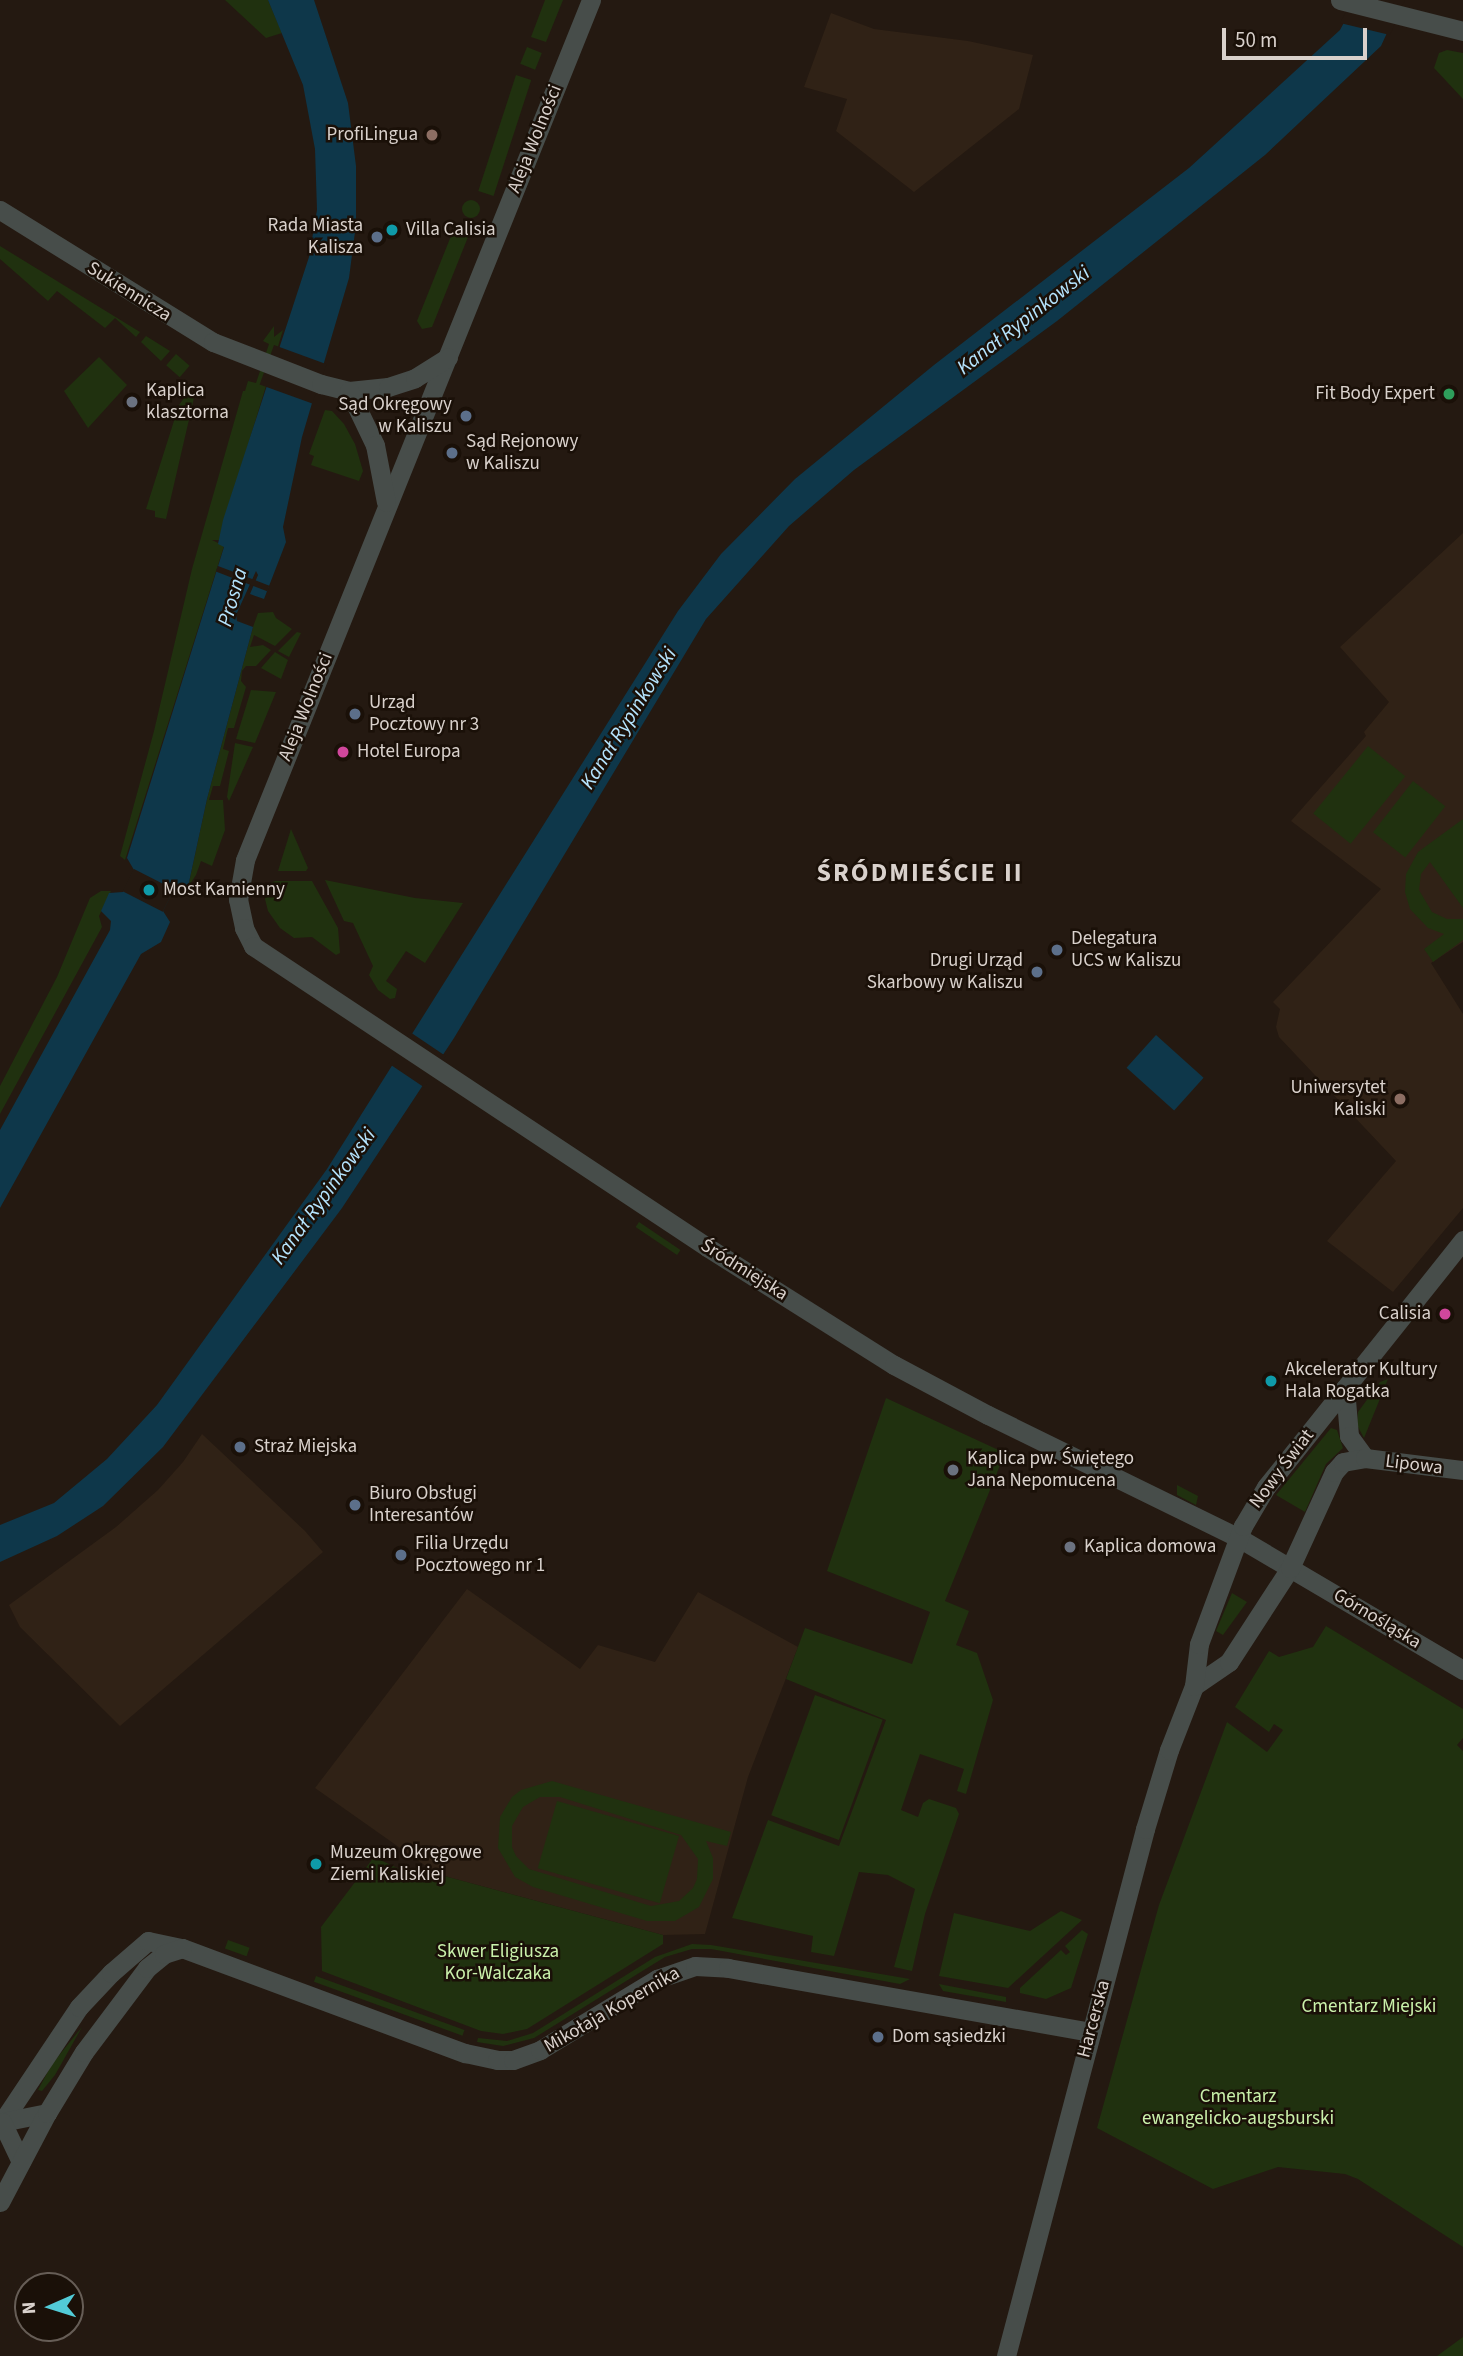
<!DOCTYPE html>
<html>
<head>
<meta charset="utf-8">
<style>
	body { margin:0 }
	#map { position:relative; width:1463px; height:2356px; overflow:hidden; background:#241911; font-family:"Source Sans 3",sans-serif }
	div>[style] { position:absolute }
	.built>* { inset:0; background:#302216 }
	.green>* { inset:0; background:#20310f; transform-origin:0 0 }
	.round { border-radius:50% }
	.water>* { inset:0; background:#0e374a; transform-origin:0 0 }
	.pier>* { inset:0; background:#241911; transform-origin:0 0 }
	.tertiary>* { height:19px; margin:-9.5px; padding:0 9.5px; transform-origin:9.5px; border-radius:9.5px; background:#474d4a }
	.dots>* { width:19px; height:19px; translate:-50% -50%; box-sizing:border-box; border:4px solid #1a1008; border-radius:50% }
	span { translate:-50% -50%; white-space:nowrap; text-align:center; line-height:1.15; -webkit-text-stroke:5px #1a1008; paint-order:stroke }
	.poi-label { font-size:19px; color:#d9d1cc }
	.right { translate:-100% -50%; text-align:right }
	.left { translate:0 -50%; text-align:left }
	.street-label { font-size:19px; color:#d9d1cc }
	.park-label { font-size:19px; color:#caf1ab }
	.water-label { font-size:21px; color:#b5e4fe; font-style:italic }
	.district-label { font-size:26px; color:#d9d1cc; font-weight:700; letter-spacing:2px }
	.north { position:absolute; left:14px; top:2272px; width:70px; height:70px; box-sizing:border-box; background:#1a1008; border:2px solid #665d56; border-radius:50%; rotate:267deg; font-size:19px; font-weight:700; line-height:28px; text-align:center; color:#d9d1cc }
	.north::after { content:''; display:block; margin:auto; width:24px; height:32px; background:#52cbd7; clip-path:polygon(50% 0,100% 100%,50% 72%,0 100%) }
	.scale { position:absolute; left:1222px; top:28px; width:145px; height:32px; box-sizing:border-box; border:4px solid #d9d1cc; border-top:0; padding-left:9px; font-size:21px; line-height:24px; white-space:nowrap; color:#d9d1cc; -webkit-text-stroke:5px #1a1008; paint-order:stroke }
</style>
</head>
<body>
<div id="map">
	<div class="built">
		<div style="clip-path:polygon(831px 13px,874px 29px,968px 41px,1033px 55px,1019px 109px,914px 192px,836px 131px,847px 99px,804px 87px)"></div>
		<div style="clip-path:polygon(1463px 533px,1463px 942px,1431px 963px,1463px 1014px,1463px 1208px,1393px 1292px,1327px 1241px,1396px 1161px,1279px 1037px,1276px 1027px,1280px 1009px,1273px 1002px,1381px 889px,1291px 821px,1366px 736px,1364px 732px,1389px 702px,1340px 647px)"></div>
		<div style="clip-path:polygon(202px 1434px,305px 1531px,323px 1552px,120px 1726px,20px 1627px,9px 1605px,116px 1527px,158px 1490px,183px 1462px)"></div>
		<div style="clip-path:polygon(467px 1589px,580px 1669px,598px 1645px,655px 1662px,698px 1592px,798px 1647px,748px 1777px,705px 1934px,663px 1935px,437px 1874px,315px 1788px)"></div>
	</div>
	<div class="green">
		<div style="clip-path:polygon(225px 0,268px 0,282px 33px,266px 38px)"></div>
		<div style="clip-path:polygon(545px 0,563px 0,546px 42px,531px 37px)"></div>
		<div style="left:527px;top:47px;width:16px;height:18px;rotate:22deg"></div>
		<div style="clip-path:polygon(1447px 50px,1463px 53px,1463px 99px,1434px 68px,1439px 53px)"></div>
		<div style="left:516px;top:75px;width:16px;height:122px;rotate:18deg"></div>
		<div class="round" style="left:462px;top:200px;width:18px;height:18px"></div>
		<div style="clip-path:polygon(455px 226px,470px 232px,432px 327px,422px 329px,417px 321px)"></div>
		<div style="clip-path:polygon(0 246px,140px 332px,136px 337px,115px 318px,105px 328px,57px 291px,48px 301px,0 259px)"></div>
		<div style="clip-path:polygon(274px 326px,274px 337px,283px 330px,219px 540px,212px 540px,224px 546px,125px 860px,120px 856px,154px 731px,192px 569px,243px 391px,245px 391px,248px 381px,256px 383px,269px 344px,263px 341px)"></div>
		<div style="clip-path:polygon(146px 336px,170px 351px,161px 361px,141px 342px)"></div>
		<div style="left:176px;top:354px;width:18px;height:15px;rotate:41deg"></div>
		<div style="clip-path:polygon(99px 357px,127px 385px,88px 428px,64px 391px)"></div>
		<div style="clip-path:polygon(187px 394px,194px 398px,166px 519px,155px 517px,155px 511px,146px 509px,179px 405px)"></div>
		<div style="clip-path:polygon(325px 410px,332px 411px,344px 424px,355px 444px,363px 471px,359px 481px,311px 465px,314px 456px,309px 454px)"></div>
		<div style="clip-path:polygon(273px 612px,276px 618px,292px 629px,275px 646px,254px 635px,250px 647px,263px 645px,271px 650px,256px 666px,246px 666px,242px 671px,241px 681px,246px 687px,234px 728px,228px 728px,223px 749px,229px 751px,220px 786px,213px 786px,209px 800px,223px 800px,225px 830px,212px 866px,201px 861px,196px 875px,188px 887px,207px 799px,253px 627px,258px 613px)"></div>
		<div style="clip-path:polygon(297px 632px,301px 633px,289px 657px,278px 651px)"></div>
		<div style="clip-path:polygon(275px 652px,288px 660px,281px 679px,261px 668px)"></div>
		<div style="clip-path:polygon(251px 690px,276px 692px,255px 743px,236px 739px)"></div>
		<div style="clip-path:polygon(235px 743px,253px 747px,229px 801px,227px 797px)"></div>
		<div style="left:1368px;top:746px;width:48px;height:87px;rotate:39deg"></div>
		<div style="left:1413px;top:781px;width:41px;height:65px;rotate:38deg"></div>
		<div style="clip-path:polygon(1463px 819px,1463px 908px,1430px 862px,1421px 874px,1419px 890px,1432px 912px,1447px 919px,1463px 919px,1463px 940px,1433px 962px,1424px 949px,1444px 934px,1428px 928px,1410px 909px,1405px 892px,1406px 874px,1418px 852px)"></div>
		<div style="clip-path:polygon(291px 829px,308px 868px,306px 871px,278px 871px)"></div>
		<div style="clip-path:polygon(325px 880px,415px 898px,463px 903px,425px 963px,406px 951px,386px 981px,397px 989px,395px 998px,390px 999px,378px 990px,369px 975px,373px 966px,353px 923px,344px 921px)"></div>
		<div style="clip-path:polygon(275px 881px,312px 881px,338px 928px,340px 953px,336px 955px,312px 937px,294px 938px,280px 928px,268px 911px,265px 899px,267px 885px)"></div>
		<div style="clip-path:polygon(101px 891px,111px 891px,99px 916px,102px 927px,0 1114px,0 1086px,57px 977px,90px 898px)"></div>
		<div style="left:639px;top:1222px;width:50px;height:6px;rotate:34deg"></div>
		<div style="clip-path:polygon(1388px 1379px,1364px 1438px,1357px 1425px,1358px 1412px,1380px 1382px)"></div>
		<div style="clip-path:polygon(886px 1398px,1005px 1453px,945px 1601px,969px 1611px,956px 1645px,977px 1653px,993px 1700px,966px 1794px,957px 1791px,964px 1769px,920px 1754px,901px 1810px,918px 1817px,923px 1803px,929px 1799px,956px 1808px,959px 1814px,925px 1914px,912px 1971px,894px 1967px,915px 1889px,888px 1875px,859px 1872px,834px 1956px,811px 1952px,813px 1936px,732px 1918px,768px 1820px,839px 1846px,886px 1720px,786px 1679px,805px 1628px,912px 1664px,930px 1612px,827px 1571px)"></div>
		<div style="clip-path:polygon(1331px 1428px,1337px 1430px,1343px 1448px,1326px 1464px,1305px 1512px,1276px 1495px)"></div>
		<div style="clip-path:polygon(1177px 1485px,1198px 1496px,1196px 1505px,1177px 1495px)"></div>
		<div style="clip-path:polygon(1232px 1593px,1247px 1602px,1223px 1635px,1216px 1631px)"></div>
		<div style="clip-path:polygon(1326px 1626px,1463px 1709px,1463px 1738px,1457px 1745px,1463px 1751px,1463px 2247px,1358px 2179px,1345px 2174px,1278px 2167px,1213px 2189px,1097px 2128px,1159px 1905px,1227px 1722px,1267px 1752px,1283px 1730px,1274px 1724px,1269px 1732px,1235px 1707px,1269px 1651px,1279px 1657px,1313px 1647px)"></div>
		<div style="left:815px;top:1695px;width:72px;height:128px;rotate:20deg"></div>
		<div style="clip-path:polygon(evenodd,552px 1781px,731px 1832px,727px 1846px,706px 1841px,713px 1858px,713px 1879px,699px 1907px,675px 1921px,647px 1921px,533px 1887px,515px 1877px,498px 1848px,500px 1817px,512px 1797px,521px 1790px,552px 1781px,540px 1797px,560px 1797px,681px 1835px,698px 1859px,697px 1879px,693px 1888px,679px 1901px,651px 1906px,529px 1869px,516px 1856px,512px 1847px,512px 1826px,523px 1807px,540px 1797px)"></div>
		<div style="left:557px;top:1801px;width:127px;height:70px;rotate:16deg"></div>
		<div style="clip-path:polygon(374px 1857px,423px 1880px,437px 1874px,663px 1935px,663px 1944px,527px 2029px,503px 2034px,481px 2031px,322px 1971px,321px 1927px)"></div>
		<div style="clip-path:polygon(1061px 1911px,1082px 1920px,1008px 1988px,939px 1976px,954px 1913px,1030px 1931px)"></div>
		<div style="clip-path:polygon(1082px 1930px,1088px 1934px,1071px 1988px,1046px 1999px,1020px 1993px,1020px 1988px,1061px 1950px,1066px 1955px,1070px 1952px,1065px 1946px)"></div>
		<div style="left:228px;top:1940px;width:23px;height:9px;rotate:20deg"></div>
		<div style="clip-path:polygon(692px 1944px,711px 1945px,910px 1979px,900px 1984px,711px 1949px,692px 1949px,665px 1957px,534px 2038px,503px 2046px,477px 2042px,478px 2038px,507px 2041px,533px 2033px,655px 1957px)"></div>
		<div style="left:316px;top:1976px;width:158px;height:6px;rotate:20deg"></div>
		<div style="clip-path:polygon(939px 1984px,1006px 1997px,1006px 2002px,943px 1991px)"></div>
		<div style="clip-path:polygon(82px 2027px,55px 2075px,42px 2091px,38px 2090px,52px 2064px)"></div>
		<div style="clip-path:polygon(1463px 2337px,1463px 2356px,1437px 2356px)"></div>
	</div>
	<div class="water">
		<div style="clip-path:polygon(268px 0,314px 0,348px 103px,356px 166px,356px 224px,349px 278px,302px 437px,283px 527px,286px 542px,264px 599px,250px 594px,258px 575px,256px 571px,236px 615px,237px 621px,253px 627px,207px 799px,188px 887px,174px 889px,163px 911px,170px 922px,161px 942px,141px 954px,0 1208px,0 1130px,110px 930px,111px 921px,101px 911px,109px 893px,123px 892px,134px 870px,127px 858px,224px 547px,218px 544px,223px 520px,309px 257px,317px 210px,315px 149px,303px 85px)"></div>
		<div style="clip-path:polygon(1356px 0,1402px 0,1381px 46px,1265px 155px,1057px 321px,854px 470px,789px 526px,706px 619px,454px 1038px,342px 1208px,163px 1447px,103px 1506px,57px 1536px,0 1562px,0 1525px,54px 1503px,107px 1459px,157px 1405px,327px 1169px,678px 611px,721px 554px,795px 479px,934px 365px,1189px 168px,1340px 30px)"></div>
		<div style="left:1156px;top:1035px;width:64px;height:44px;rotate:42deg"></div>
	</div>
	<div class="pier">
		<div style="clip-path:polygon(1352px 0,1405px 0,1390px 35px,1340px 23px)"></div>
		<div style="left:274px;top:345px;width:56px;height:42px;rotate:20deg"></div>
		<div style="left:218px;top:566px;width:55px;height:6px;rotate:21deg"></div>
		<div style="left:134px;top:869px;width:45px;height:25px;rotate:27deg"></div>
		<div style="left:410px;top:1032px;width:43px;height:38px;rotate:34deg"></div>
	</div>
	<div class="tertiary">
		<div style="left:591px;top:0;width:927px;rotate:111.92deg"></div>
		<div style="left:245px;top:860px;width:40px;rotate:100deg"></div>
		<div style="left:238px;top:899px;width:30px;rotate:78deg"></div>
		<div style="left:244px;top:928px;width:20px;rotate:63deg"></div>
		<div style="left:253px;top:946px;width:545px;rotate:33.54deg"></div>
		<div style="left:707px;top:1247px;width:221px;rotate:32.3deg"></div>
		<div style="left:894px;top:1365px;width:106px;rotate:28deg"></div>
		<div style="left:988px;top:1415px;width:280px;rotate:26.1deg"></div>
		<div style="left:1239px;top:1538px;width:260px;rotate:30.5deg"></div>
		<div style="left:1340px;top:0;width:127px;rotate:14.1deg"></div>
		<div style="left:0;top:210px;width:251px;rotate:31.8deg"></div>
		<div style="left:213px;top:342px;width:116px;rotate:21.3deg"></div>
		<div style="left:321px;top:384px;width:29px;rotate:14deg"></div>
		<div style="left:349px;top:391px;width:39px;rotate:-6deg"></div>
		<div style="left:388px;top:387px;width:28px;rotate:-18deg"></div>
		<div style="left:415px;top:378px;width:39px;rotate:-32deg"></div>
		<div style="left:349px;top:391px;width:60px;rotate:64.3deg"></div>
		<div style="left:375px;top:445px;width:58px;rotate:79.1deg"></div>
		<div style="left:1345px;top:1388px;width:48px;rotate:85.2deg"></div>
		<div style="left:1349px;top:1436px;width:27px;rotate:54deg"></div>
		<div style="left:1194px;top:1686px;width:42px;rotate:-34.4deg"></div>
		<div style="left:1229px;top:1662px;width:112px;rotate:-57deg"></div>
		<div style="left:1290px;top:1568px;width:106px;rotate:-65.4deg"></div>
		<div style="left:1334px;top:1472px;width:13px;rotate:-48deg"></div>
		<div style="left:1343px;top:1462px;width:22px;rotate:-10deg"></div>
		<div style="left:1365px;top:1458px;width:99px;rotate:7deg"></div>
		<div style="left:2px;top:2122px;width:138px;rotate:-56.2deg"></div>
		<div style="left:79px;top:2007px;width:47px;rotate:-46.7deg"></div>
		<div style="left:111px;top:1973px;width:49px;rotate:-40.9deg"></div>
		<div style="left:148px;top:1941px;width:35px;rotate:12deg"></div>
		<div style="left:182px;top:1948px;width:302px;rotate:20.4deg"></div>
		<div style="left:465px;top:2053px;width:33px;rotate:12deg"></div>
		<div style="left:497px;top:2060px;width:16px"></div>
		<div style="left:513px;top:2060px;width:29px;rotate:-20deg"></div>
		<div style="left:540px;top:2050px;width:137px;rotate:-31.3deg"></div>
		<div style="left:657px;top:1979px;width:40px;rotate:-18.9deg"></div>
		<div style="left:695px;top:1966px;width:33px;rotate:3deg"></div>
		<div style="left:728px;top:1968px;width:369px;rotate:10deg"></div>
		<div style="left:2px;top:2122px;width:46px;rotate:-11.3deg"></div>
		<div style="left:2px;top:2122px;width:44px;rotate:64.6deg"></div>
		<div style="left:0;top:2202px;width:101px;rotate:-62.2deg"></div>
		<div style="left:47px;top:2113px;width:71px;rotate:-58.8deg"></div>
		<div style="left:84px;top:2052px;width:105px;rotate:-53.1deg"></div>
		<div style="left:147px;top:1968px;width:22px;rotate:-39deg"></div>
		<div style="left:164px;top:1954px;width:19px;rotate:-18deg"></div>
		<div style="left:1006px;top:2356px;width:545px;rotate:-75.22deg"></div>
		<div style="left:1145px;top:1829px;width:83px;rotate:-73.1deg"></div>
		<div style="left:1169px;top:1750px;width:69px;rotate:-68.7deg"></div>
		<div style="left:1194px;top:1686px;width:42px;rotate:-83.2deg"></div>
		<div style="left:1199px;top:1644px;width:126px;rotate:-69.6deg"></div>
		<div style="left:1243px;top:1526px;width:45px;rotate:-59.5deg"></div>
		<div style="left:1266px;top:1487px;width:316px;rotate:-51.4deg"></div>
	</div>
	<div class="dots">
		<div style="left:432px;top:135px;background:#8d6e63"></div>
		<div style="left:392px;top:230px;background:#0f9aa8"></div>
		<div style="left:377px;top:237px;background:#5c6f8a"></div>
		<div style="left:1449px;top:394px;background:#2e9e5b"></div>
		<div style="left:132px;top:402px;background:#6b7280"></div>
		<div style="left:466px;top:416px;background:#5c6f8a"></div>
		<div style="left:452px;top:453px;background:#5c6f8a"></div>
		<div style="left:355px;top:714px;background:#5c6f8a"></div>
		<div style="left:343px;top:752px;background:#d1479c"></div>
		<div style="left:149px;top:890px;background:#0f9aa8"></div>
		<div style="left:1057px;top:950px;background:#5c6f8a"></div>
		<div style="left:1037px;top:972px;background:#5c6f8a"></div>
		<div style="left:1400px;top:1099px;background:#8d6e63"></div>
		<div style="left:1445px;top:1314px;background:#d1479c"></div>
		<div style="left:1271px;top:1381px;background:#0f9aa8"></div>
		<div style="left:240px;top:1447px;background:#5c6f8a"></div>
		<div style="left:953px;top:1470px;background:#6b7280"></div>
		<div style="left:355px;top:1505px;background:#5c6f8a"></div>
		<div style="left:1070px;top:1547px;background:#6b7280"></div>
		<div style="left:401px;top:1555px;background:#5c6f8a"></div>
		<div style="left:316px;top:1864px;background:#0f9aa8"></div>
		<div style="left:878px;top:2037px;background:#5c6f8a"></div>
	</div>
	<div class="poi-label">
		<span class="right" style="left:418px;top:135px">ProfiLingua</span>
		<span class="right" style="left:363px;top:237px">Rada Miasta<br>Kalisza</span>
		<span class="left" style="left:406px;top:230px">Villa Calisia</span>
		<span class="left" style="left:146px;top:402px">Kaplica<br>klasztorna</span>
		<span class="right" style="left:1435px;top:394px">Fit Body Expert</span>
		<span class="right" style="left:452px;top:416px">Sąd Okręgowy<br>w Kaliszu</span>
		<span class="left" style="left:466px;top:453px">Sąd Rejonowy<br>w Kaliszu</span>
		<span class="left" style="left:369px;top:714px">Urząd<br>Pocztowy nr 3</span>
		<span class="left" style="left:357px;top:752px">Hotel Europa</span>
		<span class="left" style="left:163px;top:890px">Most Kamienny</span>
		<span class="left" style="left:1071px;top:950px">Delegatura<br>UCS w Kaliszu</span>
		<span class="right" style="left:1023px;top:972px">Drugi Urząd<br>Skarbowy w Kaliszu</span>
		<span class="right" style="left:1386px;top:1099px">Uniwersytet<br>Kaliski</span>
		<span class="right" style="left:1431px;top:1314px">Calisia</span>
		<span class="left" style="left:1285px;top:1381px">Akcelerator Kultury<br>Hala Rogatka</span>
		<span class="left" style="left:254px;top:1447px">Straż Miejska</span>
		<span class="left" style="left:967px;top:1470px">Kaplica pw. Świętego<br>Jana Nepomucena</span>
		<span class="left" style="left:369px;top:1505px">Biuro Obsługi<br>Interesantów</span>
		<span class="left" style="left:415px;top:1555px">Filia Urzędu<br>Pocztowego nr 1</span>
		<span class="left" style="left:1084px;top:1547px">Kaplica domowa</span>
		<span class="left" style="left:330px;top:1864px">Muzeum Okręgowe<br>Ziemi Kaliskiej</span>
		<span class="left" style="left:892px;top:2037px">Dom sąsiedzki</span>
	</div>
	<div class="street-label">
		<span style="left:535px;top:139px;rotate:-68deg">Aleja Wolności</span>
		<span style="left:129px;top:292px;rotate:32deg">Sukiennicza</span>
		<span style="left:306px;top:707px;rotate:-68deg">Aleja Wolności</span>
		<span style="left:744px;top:1270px;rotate:32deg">Śródmiejska</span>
		<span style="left:1414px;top:1465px;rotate:7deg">Lipowa</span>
		<span style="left:1282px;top:1469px;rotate:-53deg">Nowy Świat</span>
		<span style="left:1377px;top:1619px;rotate:31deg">Górnośląska</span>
		<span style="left:612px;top:2010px;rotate:-30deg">Mikołaja Kopernika</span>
		<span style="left:1094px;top:2019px;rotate:-75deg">Harcerska</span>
	</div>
	<div class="park-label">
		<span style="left:498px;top:1963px">Skwer Eligiusza<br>Kor-Walczaka</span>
		<span style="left:1369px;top:2007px">Cmentarz Miejski</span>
		<span style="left:1238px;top:2108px">Cmentarz<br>ewangelicko-augsburski</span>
	</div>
	<div class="water-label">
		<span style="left:1023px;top:320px;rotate:-38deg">Kanał Rypinkowski</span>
		<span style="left:232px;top:597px;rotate:-74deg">Prosna</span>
		<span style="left:628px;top:718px;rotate:-58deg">Kanał Rypinkowski</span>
		<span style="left:323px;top:1196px;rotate:-54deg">Kanał Rypinkowski</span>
	</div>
	<div class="district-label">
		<span style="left:920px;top:873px">ŚRÓDMIEŚCIE II</span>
	</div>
	<div class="north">N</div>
	<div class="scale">50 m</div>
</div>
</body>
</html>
